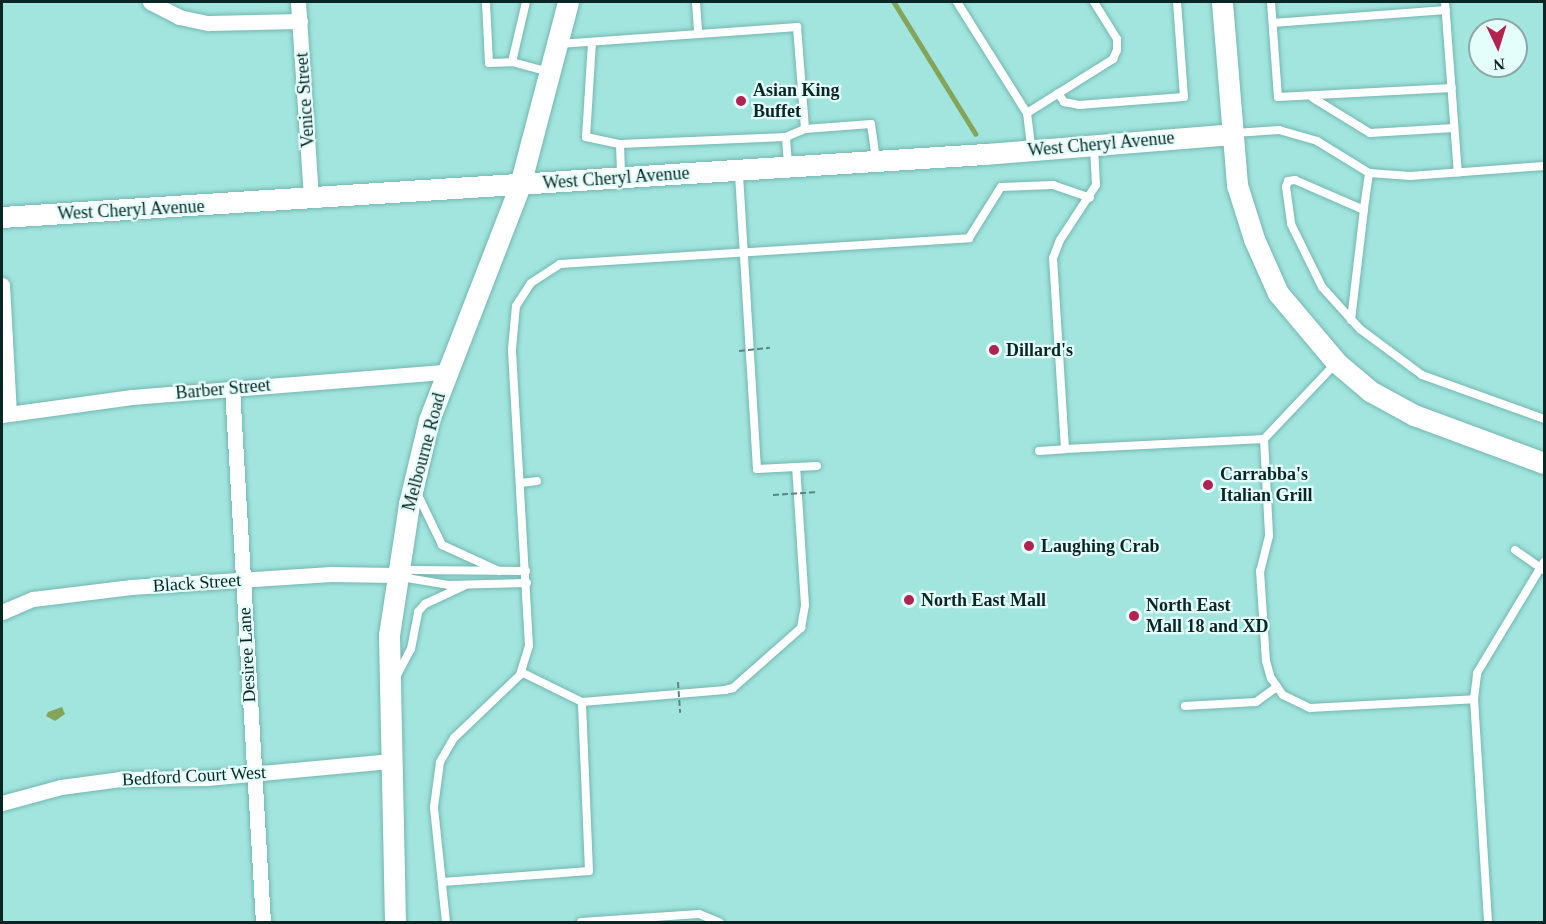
<!DOCTYPE html>
<html>
<head>
<meta charset="utf-8">
<style>
	body { margin:0 }
	#map { position:relative; width:1546px; height:924px; overflow:hidden; background:#a2e5df; font-family:"Times New Roman",serif }
	div>[style] { position:absolute }
	.water>* { inset:0; background:#84a558 }
	.stream>* { height:4.5px; margin:-2.25px; padding:0 2.25px; transform-origin:2.25px; border-radius:2.25px; background:#84a558 }
	.roads { filter:drop-shadow(0 0 2px #74b6b0) drop-shadow(0 0 2px #74b6b0) }
	.lane>* { height:8px; margin:-4px; padding:0 4px; transform-origin:4px; border-radius:4px; background:#fff }
	.street>* { height:15px; margin:-7.5px; padding:0 7.5px; transform-origin:7.5px; border-radius:7.5px; background:#fff }
	.secondary>* { height:21px; margin:-10.5px; padding:0 10.5px; transform-origin:10.5px; border-radius:10.5px; background:#fff }
	.path-bridge>* { height:2px; margin-top:-1px; transform-origin:0; background:repeating-linear-gradient(90deg,#568682 0 6px,transparent 0 9px) }
	.dots>* { width:16px; height:16px; translate:-50% -50%; box-sizing:border-box; border:3px solid #e4fefb; border-radius:50% }
	span { translate:-50% -50%; white-space:nowrap; text-align:center; line-height:1.15; -webkit-text-stroke:4.5px #e4fefb; paint-order:stroke }
	.poi-label { font-size:18px; color:#0a2624; font-weight:700 }
	.left { translate:0 -50%; text-align:left }
	.street-label { font-size:18px; color:#0a2624 }
	.frame { position:absolute; inset:0; border:3px solid #0a2624; pointer-events:none }
	.north { position:absolute; left:1468px; top:18px; width:60px; height:60px; box-sizing:border-box; background:#e4fefb; border:2px solid #8da8a5; border-radius:50%; rotate:176deg; font-size:16px; font-weight:700; line-height:24px; text-align:center; color:#0a2624 }
	.north::after { content:''; display:block; margin:auto; width:21px; height:27px; background:#b32351; clip-path:polygon(50% 0,100% 100%,50% 72%,0 100%) }
</style>
</head>
<body>
<div id="map">
	<div class="water">
		<div style="clip-path:polygon(62px 707px,65px 714px,55px 721px,46px 716px,48px 712px)"></div>
	</div>
	<div class="stream">
		<div style="left:894px;top:2px;width:155px;rotate:58.2deg"></div>
	</div>
	<div class="roads">
		<div class="lane">
			<div style="left:486px;top:2px;width:61px;rotate:87.2deg"></div>
			<div style="left:489px;top:63px;width:23px;rotate:-2deg"></div>
			<div style="left:512px;top:62px;width:38px;rotate:15deg"></div>
			<div style="left:696px;top:2px;width:32px;rotate:86deg"></div>
			<div style="left:957px;top:2px;width:131px;rotate:57.8deg"></div>
			<div style="left:1027px;top:113px;width:34px;rotate:83deg"></div>
			<div style="left:1271px;top:2px;width:95px;rotate:85.8deg"></div>
			<div style="left:1278px;top:97px;width:174px;rotate:-3deg"></div>
			<div style="left:1445px;top:2px;width:171px;rotate:85.7deg"></div>
			<div style="left:1273px;top:23px;width:173px;rotate:-4.3deg"></div>
			<div style="left:592px;top:42px;width:95px;rotate:93.6deg"></div>
			<div style="left:586px;top:137px;width:35px;rotate:12deg"></div>
			<div style="left:620px;top:144px;width:166px;rotate:-2.4deg"></div>
			<div style="left:786px;top:137px;width:21px;rotate:-23deg"></div>
			<div style="left:805px;top:129px;width:66px;rotate:-4.3deg"></div>
			<div style="left:871px;top:124px;width:36px;rotate:82deg"></div>
			<div style="left:559px;top:44px;width:239px;rotate:-4.1deg"></div>
			<div style="left:797px;top:27px;width:102px;rotate:85.5deg"></div>
			<div style="left:512px;top:62px;width:62px;rotate:-76.9deg"></div>
			<div style="left:1058px;top:93px;width:11px;rotate:56deg"></div>
			<div style="left:1064px;top:102px;width:15px;rotate:11deg"></div>
			<div style="left:1079px;top:105px;width:105px;rotate:-4.4deg"></div>
			<div style="left:1184px;top:97px;width:95px;rotate:-94.2deg"></div>
			<div style="left:1313px;top:98px;width:67px;rotate:31.6deg"></div>
			<div style="left:1370px;top:133px;width:84px;rotate:-3.4deg"></div>
			<div style="left:1027px;top:113px;width:102px;rotate:-32.1deg"></div>
			<div style="left:1113px;top:59px;width:10px;rotate:-66deg"></div>
			<div style="left:1117px;top:50px;width:11px;rotate:-90deg"></div>
			<div style="left:1117px;top:39px;width:44px;rotate:-121.9deg"></div>
			<div style="left:1235px;top:133px;width:44px;rotate:-3.9deg"></div>
			<div style="left:1279px;top:130px;width:40px;rotate:16deg"></div>
			<div style="left:1317px;top:141px;width:61px;rotate:31.6deg"></div>
			<div style="left:1369px;top:173px;width:41px;rotate:4.2deg"></div>
			<div style="left:1410px;top:176px;width:134px;rotate:-4.3deg"></div>
			<div style="left:786px;top:137px;width:29px;rotate:86deg"></div>
			<div style="left:620px;top:144px;width:32px;rotate:88deg"></div>
			<div style="left:1094px;top:147px;width:38px;rotate:87deg"></div>
			<div style="left:1096px;top:185px;width:66px;rotate:123.2deg"></div>
			<div style="left:1060px;top:240px;width:19px;rotate:111deg"></div>
			<div style="left:1053px;top:258px;width:191px;rotate:86.4deg"></div>
			<div style="left:1065px;top:449px;width:199px;rotate:-2.9deg"></div>
			<div style="left:1264px;top:439px;width:97px;rotate:87deg"></div>
			<div style="left:1269px;top:536px;width:36px;rotate:104deg"></div>
			<div style="left:1260px;top:571px;width:90px;rotate:86.2deg"></div>
			<div style="left:1266px;top:661px;width:18px;rotate:74deg"></div>
			<div style="left:1271px;top:678px;width:21px;rotate:55deg"></div>
			<div style="left:1283px;top:695px;width:30px;rotate:26deg"></div>
			<div style="left:1310px;top:708px;width:164px;rotate:-3.1deg"></div>
			<div style="left:1474px;top:699px;width:223px;rotate:86.4deg"></div>
			<div style="left:1369px;top:173px;width:37px;rotate:98deg"></div>
			<div style="left:1364px;top:210px;width:75px;rotate:-156.5deg"></div>
			<div style="left:1295px;top:180px;width:7px;rotate:172deg"></div>
			<div style="left:1288px;top:181px;width:6px;rotate:108deg"></div>
			<div style="left:1286px;top:187px;width:37px;rotate:82deg"></div>
			<div style="left:1291px;top:224px;width:70px;rotate:63.8deg"></div>
			<div style="left:1322px;top:287px;width:57px;rotate:47.9deg"></div>
			<div style="left:1360px;top:329px;width:77px;rotate:36.6deg"></div>
			<div style="left:1422px;top:375px;width:130px;rotate:19.8deg"></div>
			<div style="left:1351px;top:320px;width:111px;rotate:-83.3deg"></div>
			<div style="left:1264px;top:439px;width:103px;rotate:-46.6deg"></div>
			<div style="left:1039px;top:451px;width:26px;rotate:-4deg"></div>
			<div style="left:796px;top:467px;width:21px;rotate:-3deg"></div>
			<div style="left:521px;top:483px;width:16px;rotate:-7deg"></div>
			<div style="left:417px;top:493px;width:58px;rotate:64.3deg"></div>
			<div style="left:442px;top:545px;width:63px;rotate:24.5deg"></div>
			<div style="left:1515px;top:550px;width:35px;rotate:35deg"></div>
			<div style="left:401px;top:574px;width:12px;rotate:-20deg"></div>
			<div style="left:412px;top:570px;width:114px;rotate:0.5deg"></div>
			<div style="left:401px;top:577px;width:49px;rotate:9.5deg"></div>
			<div style="left:449px;top:585px;width:78px;rotate:-1.5deg"></div>
			<div style="left:521px;top:672px;width:68px;rotate:26.2deg"></div>
			<div style="left:582px;top:702px;width:144px;rotate:-4.8deg"></div>
			<div style="left:725px;top:690px;width:8px;rotate:-14deg"></div>
			<div style="left:733px;top:688px;width:91px;rotate:-41.4deg"></div>
			<div style="left:801px;top:628px;width:23px;rotate:-80deg"></div>
			<div style="left:805px;top:605px;width:138px;rotate:-93.7deg"></div>
			<div style="left:796px;top:467px;width:39px;rotate:177deg"></div>
			<div style="left:757px;top:469px;width:298px;rotate:-93.5deg"></div>
			<div style="left:396px;top:677px;width:32px;rotate:-62deg"></div>
			<div style="left:411px;top:649px;width:38px;rotate:-79deg"></div>
			<div style="left:418px;top:612px;width:11px;rotate:-49deg"></div>
			<div style="left:425px;top:604px;width:43px;rotate:-24.8deg"></div>
			<div style="left:1474px;top:699px;width:26px;rotate:-83deg"></div>
			<div style="left:1477px;top:673px;width:130px;rotate:-58.9deg"></div>
			<div style="left:1185px;top:706px;width:71px;rotate:-3.2deg"></div>
			<div style="left:1256px;top:702px;width:26px;rotate:-36deg"></div>
			<div style="left:443px;top:882px;width:146px;rotate:-4.3deg"></div>
			<div style="left:589px;top:871px;width:169px;rotate:-92.4deg"></div>
			<div style="left:446px;top:922px;width:116px;rotate:-96deg"></div>
			<div style="left:434px;top:807px;width:45px;rotate:-82.4deg"></div>
			<div style="left:440px;top:762px;width:28px;rotate:-60deg"></div>
			<div style="left:454px;top:738px;width:91px;rotate:-43.7deg"></div>
			<div style="left:520px;top:675px;width:30px;rotate:-73deg"></div>
			<div style="left:529px;top:646px;width:297px;rotate:-93.3deg"></div>
			<div style="left:512px;top:349px;width:43px;rotate:-84.7deg"></div>
			<div style="left:516px;top:306px;width:27px;rotate:-57deg"></div>
			<div style="left:531px;top:283px;width:35px;rotate:-33deg"></div>
			<div style="left:560px;top:264px;width:410px;rotate:-3.6deg"></div>
			<div style="left:969px;top:238px;width:60px;rotate:-57.9deg"></div>
			<div style="left:1001px;top:187px;width:52px;rotate:-2.2deg"></div>
			<div style="left:1053px;top:185px;width:39px;rotate:19deg"></div>
			<div style="left:581px;top:922px;width:118px;rotate:-3.9deg"></div>
			<div style="left:699px;top:914px;width:22px;rotate:22deg"></div>
		</div>
		<div class="street">
			<div style="left:150px;top:2px;width:33px;rotate:27deg"></div>
			<div style="left:179px;top:17px;width:30px;rotate:12deg"></div>
			<div style="left:208px;top:23px;width:92px;rotate:-1.2deg"></div>
			<div style="left:298px;top:2px;width:197px;rotate:86.2deg"></div>
			<div style="left:2px;top:285px;width:128px;rotate:86.9deg"></div>
			<div style="left:232px;top:388px;width:535px;rotate:86.68deg"></div>
			<div style="left:2px;top:415px;width:131px;rotate:-7.9deg"></div>
			<div style="left:132px;top:397px;width:315px;rotate:-4.6deg"></div>
			<div style="left:2px;top:612px;width:34px;rotate:-23deg"></div>
			<div style="left:33px;top:599px;width:99px;rotate:-7deg"></div>
			<div style="left:131px;top:587px;width:200px;rotate:-3.7deg"></div>
			<div style="left:331px;top:574px;width:65px;rotate:0.9deg"></div>
			<div style="left:2px;top:803px;width:61px;rotate:-15.2deg"></div>
			<div style="left:61px;top:787px;width:60px;rotate:-7.7deg"></div>
			<div style="left:120px;top:779px;width:87px;rotate:-0.7deg"></div>
			<div style="left:207px;top:778px;width:183px;rotate:-5.3deg"></div>
		</div>
		<div class="secondary">
			<div style="left:1222px;top:2px;width:184px;rotate:85.3deg"></div>
			<div style="left:1237px;top:185px;width:57px;rotate:72.5deg"></div>
			<div style="left:1254px;top:239px;width:59px;rotate:66deg"></div>
			<div style="left:1278px;top:293px;width:92px;rotate:49.9deg"></div>
			<div style="left:1337px;top:363px;width:43px;rotate:40.3deg"></div>
			<div style="left:1370px;top:391px;width:50px;rotate:28.6deg"></div>
			<div style="left:1414px;top:415px;width:139px;rotate:20.3deg"></div>
			<div style="left:2px;top:217px;width:985px;rotate:-3.67deg"></div>
			<div style="left:985px;top:154px;width:247px;rotate:-4.6deg"></div>
			<div style="left:395px;top:922px;width:287px;rotate:-91.2deg"></div>
			<div style="left:389px;top:635px;width:133px;rotate:-81.3deg"></div>
			<div style="left:409px;top:504px;width:86px;rotate:-76.6deg"></div>
			<div style="left:429px;top:420px;width:252px;rotate:-68.8deg"></div>
			<div style="left:520px;top:185px;width:189px;rotate:-75.3deg"></div>
		</div>
	</div>
	<div class="path-bridge">
		<div style="left:739px;top:351px;width:31px;rotate:-6deg"></div>
		<div style="left:773px;top:495px;width:45px;rotate:-3.8deg"></div>
		<div style="left:678px;top:682px;width:31px;rotate:86deg"></div>
	</div>
	<div class="dots">
		<div style="left:741px;top:101px;background:#b32351"></div>
		<div style="left:994px;top:350px;background:#b32351"></div>
		<div style="left:1208px;top:485px;background:#b32351"></div>
		<div style="left:1029px;top:546px;background:#b32351"></div>
		<div style="left:909px;top:600px;background:#b32351"></div>
		<div style="left:1134px;top:616px;background:#b32351"></div>
	</div>
	<div class="poi-label">
		<span class="left" style="left:753px;top:101px">Asian King<br>Buffet</span>
		<span class="left" style="left:1006px;top:350px">Dillard's</span>
		<span class="left" style="left:1220px;top:485px">Carrabba's<br>Italian Grill</span>
		<span class="left" style="left:1041px;top:546px">Laughing Crab</span>
		<span class="left" style="left:921px;top:600px">North East Mall</span>
		<span class="left" style="left:1146px;top:616px">North East<br>Mall 18 and XD</span>
	</div>
	<div class="street-label">
		<span style="left:305px;top:100px;rotate:-94deg">Venice Street</span>
		<span style="left:1101px;top:144px;rotate:-5deg">West Cheryl Avenue</span>
		<span style="left:616px;top:178px;rotate:-4deg">West Cheryl Avenue</span>
		<span style="left:131px;top:210px;rotate:-3deg">West Cheryl Avenue</span>
		<span style="left:223px;top:389px;rotate:-5deg">Barber Street</span>
		<span style="left:424px;top:452px;rotate:-75deg">Melbourne Road</span>
		<span style="left:197px;top:583px;rotate:-4deg">Black Street</span>
		<span style="left:247px;top:655px;rotate:-93deg">Desiree Lane</span>
		<span style="left:194px;top:776px;rotate:-3deg">Bedford Court West</span>
	</div>
	<div class="frame"></div>
	<div class="north">N</div>
</div>
</body>
</html>
